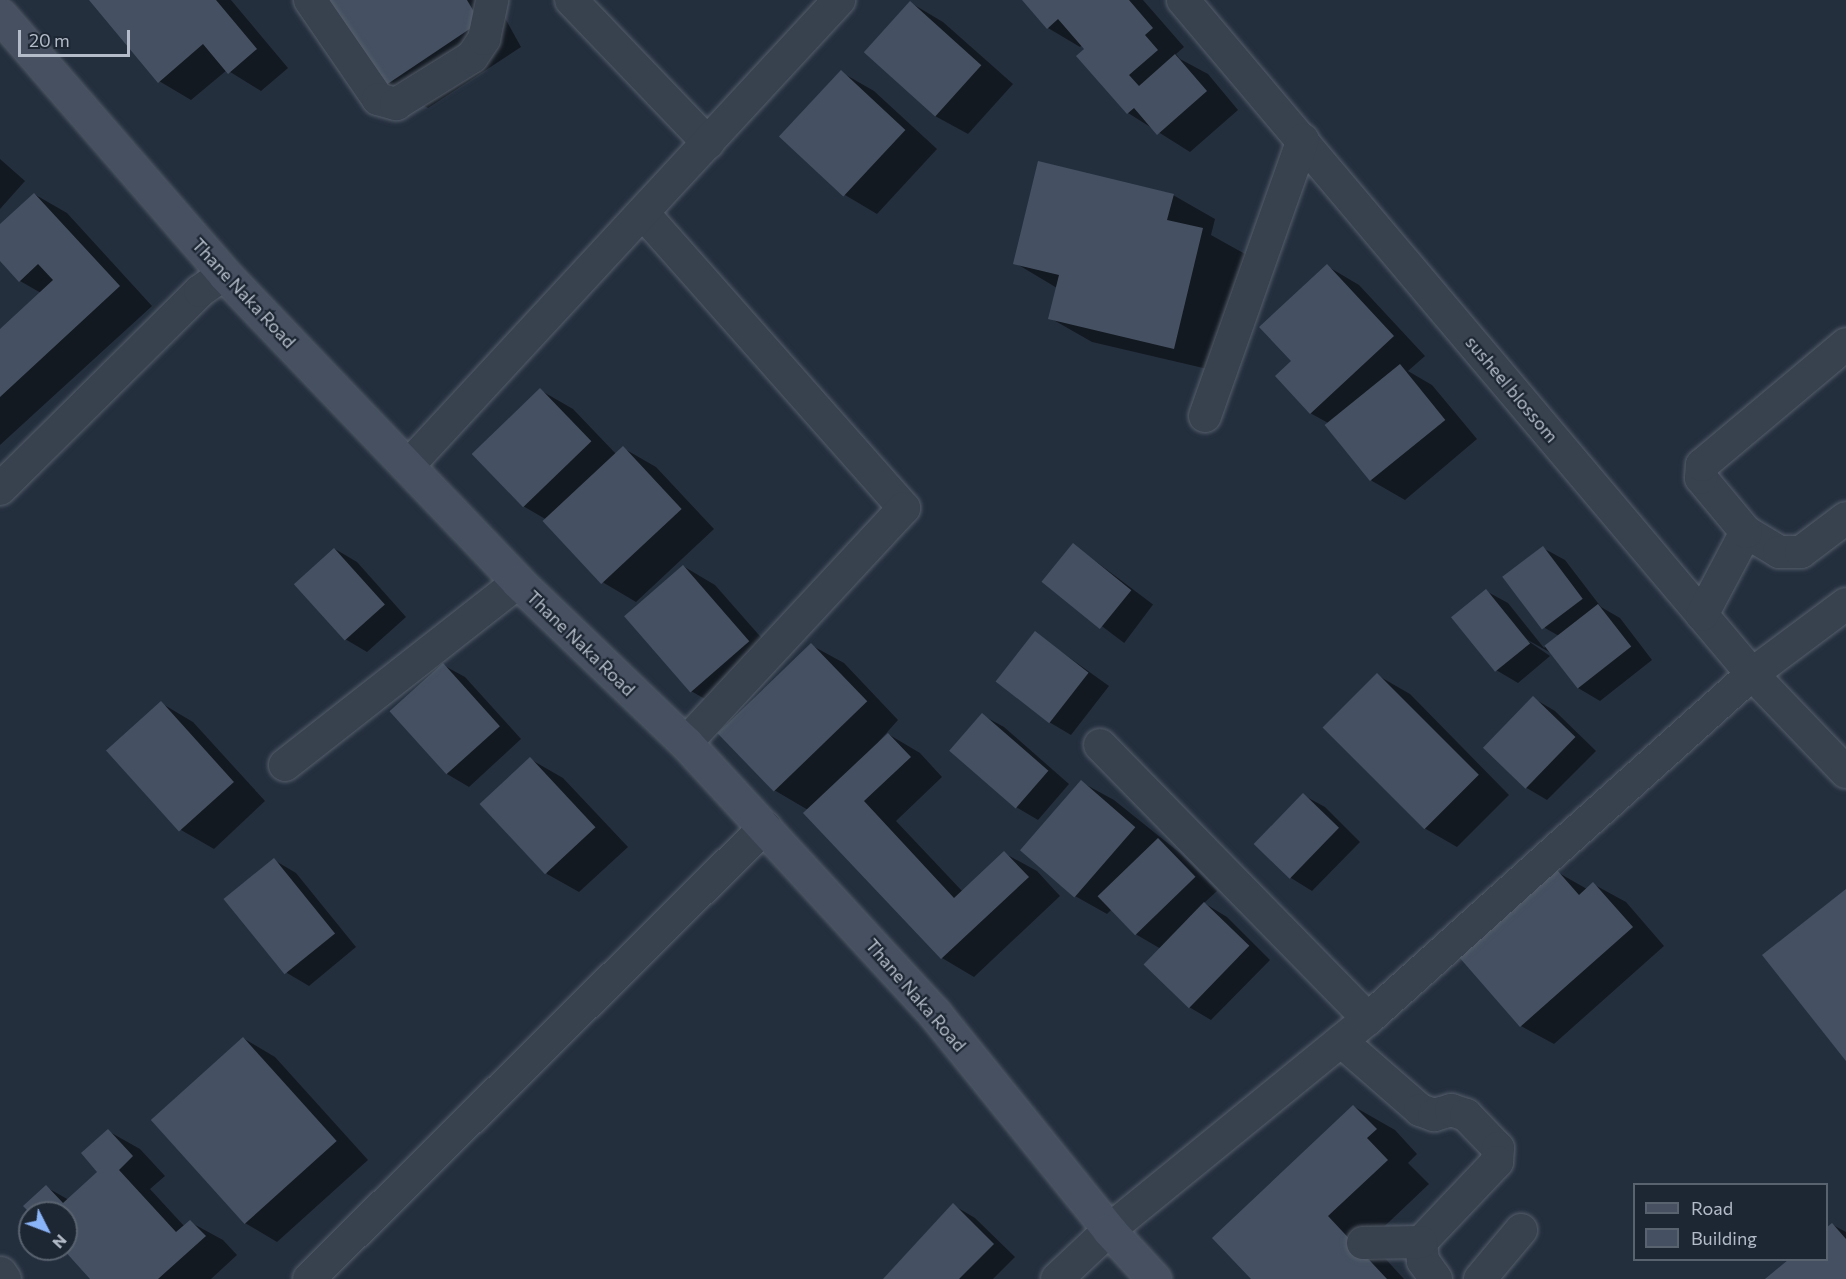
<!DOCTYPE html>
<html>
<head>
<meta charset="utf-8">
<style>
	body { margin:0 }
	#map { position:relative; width:1846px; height:1279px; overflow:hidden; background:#242f3e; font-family:Commissioner,sans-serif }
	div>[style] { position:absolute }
	.shadow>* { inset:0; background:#0007; transform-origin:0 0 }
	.building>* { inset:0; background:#455162; transform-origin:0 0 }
	.roads { filter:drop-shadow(0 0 2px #565f6c) drop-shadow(0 0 2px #565f6c) }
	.minor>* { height:32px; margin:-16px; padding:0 16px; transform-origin:16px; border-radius:16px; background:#38414e }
	.tertiary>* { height:33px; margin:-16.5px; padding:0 16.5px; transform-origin:16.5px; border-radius:16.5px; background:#38414e }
	.secondary>* { height:33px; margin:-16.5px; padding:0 16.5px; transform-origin:16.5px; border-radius:16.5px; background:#465061 }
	span { translate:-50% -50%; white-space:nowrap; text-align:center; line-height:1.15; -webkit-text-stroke:4.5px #1d2633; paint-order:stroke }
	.street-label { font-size:18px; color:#b4bcc9 }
	.legend { position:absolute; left:1633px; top:1183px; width:195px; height:78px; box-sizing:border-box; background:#1d2633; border:2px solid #59626f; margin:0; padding:8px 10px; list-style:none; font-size:18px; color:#b4bcc9 }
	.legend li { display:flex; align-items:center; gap:12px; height:30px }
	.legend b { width:30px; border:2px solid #59626f }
	.north { position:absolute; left:18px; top:1201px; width:60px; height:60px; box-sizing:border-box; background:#1d2633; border:2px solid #59626f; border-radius:50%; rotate:132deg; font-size:16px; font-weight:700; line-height:24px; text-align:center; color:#b4bcc9 }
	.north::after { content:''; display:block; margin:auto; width:21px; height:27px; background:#8ab4f8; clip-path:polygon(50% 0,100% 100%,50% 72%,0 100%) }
	.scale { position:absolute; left:18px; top:30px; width:112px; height:27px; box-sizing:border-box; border:3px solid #b4bcc9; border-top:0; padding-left:8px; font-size:18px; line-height:21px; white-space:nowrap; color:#b4bcc9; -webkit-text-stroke:4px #1d2633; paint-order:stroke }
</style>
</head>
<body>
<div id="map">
	<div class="shadow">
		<div style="clip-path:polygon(91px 0,231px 0,288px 68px,261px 91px,227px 70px,191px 100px,159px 81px)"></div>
		<div style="clip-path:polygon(328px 0,495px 0,521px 47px,428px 108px,387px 84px)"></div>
		<div style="clip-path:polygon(1024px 0,1143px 0,1184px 47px,1176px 54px,1180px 59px,1208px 74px,1238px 110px,1190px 152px,1128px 113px,1083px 44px,1080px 47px,1048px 28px)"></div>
		<div style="clip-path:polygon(911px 3px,943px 22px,1013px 84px,968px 134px,935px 116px)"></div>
		<div style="clip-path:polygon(841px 72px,874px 91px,937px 149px,877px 214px,845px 195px)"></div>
		<div style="clip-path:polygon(0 159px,25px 181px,0 209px)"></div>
		<div style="clip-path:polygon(34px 194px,67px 213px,152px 306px,0 445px,0 331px,41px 293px,20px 281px,0 259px,0 226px)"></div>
		<div style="clip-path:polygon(1173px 195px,1215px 219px,1211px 235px,1245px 254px,1216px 371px,1092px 342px,1050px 318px,1057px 288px,1015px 263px)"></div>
		<div style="clip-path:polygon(1327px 266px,1359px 285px,1425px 356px,1408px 371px,1432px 385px,1477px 439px,1405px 500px,1372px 481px,1327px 427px,1330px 424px,1310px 413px)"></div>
		<div style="clip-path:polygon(540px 390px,573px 409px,617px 455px,623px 448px,656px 467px,714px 529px,636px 602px,604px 583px,547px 520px,523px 506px)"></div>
		<div style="left:1074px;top:545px;width:99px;height:48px;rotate:37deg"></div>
		<div style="clip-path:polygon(1543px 548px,1565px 560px,1601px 607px,1620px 618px,1652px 660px,1600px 701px,1578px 688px,1551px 653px,1524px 638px,1550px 656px,1518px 683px,1496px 670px,1486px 591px,1508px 603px,1544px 648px,1559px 636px,1545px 628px)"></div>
		<div style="clip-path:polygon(335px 549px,357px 562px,406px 617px,367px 652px,345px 639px)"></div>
		<div style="clip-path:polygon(683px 566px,715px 585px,781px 660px,724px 710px,691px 691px,626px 617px)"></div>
		<div style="clip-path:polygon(1035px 633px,1109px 686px,1071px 735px,1049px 722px)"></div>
		<div style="clip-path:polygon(811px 645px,844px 663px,898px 720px,873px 748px,888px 734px,920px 753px,942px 777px,896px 821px,963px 892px,1004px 853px,1037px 871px,1060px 896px,974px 977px,942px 958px,808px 810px,774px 790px)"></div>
		<div style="clip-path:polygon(443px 665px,465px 677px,521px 739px,469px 787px,447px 774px,391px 711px)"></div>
		<div style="clip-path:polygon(1377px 675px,1410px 694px,1509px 795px,1457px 847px,1424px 828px)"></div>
		<div style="clip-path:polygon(1533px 698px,1555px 711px,1596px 751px,1547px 800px,1525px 787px)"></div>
		<div style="clip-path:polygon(161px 703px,193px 722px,265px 801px,214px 849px,181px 830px,109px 751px)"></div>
		<div style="clip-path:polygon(982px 715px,1004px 727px,1069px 784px,1038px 820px,1016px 807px,952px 750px)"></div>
		<div style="clip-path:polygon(530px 759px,563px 778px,628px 847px,579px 892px,547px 874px)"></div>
		<div style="clip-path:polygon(1081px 782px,1114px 800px,1180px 853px,1217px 891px,1204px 903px,1227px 917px,1270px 960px,1211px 1020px,1189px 1007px,1161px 949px,1137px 935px,1112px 909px,1107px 914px,1075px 896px)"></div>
		<div style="clip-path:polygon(1303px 795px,1325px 807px,1360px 842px,1312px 891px,1291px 878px)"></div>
		<div style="clip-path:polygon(274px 860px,296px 873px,356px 947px,309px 986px,287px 973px)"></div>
		<div style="clip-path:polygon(1557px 872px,1587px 889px,1593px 884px,1626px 902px,1664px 946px,1554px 1044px,1521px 1026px)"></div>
		<div style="clip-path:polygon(243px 1038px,275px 1057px,368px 1160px,277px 1242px,245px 1223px)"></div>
		<div style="clip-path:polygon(1353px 1106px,1395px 1130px,1417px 1154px,1408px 1163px,1429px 1184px,1369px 1241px,1404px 1279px,1253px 1279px)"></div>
		<div style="clip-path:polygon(108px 1131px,140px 1149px,165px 1176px,150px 1189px,185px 1227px,190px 1222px,223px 1240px,237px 1255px,211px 1279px,92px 1279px,65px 1249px,66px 1213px,32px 1213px,46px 1187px,69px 1200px,99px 1172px)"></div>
		<div style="clip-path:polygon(953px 1205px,975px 1218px,1015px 1257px,993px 1279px,885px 1279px)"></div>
		<div style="clip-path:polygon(1833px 1225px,1846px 1232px,1846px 1279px,1767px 1279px,1791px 1260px,1826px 1260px)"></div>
	</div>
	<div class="building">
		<div style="clip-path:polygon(89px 0,216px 0,257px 49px,228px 74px,203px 44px,158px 83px)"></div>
		<div style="clip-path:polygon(326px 0,467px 0,480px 22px,386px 85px)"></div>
		<div style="clip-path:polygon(1022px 0,1129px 0,1153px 28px,1145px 35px,1158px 50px,1129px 75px,1139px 86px,1175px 54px,1207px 91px,1157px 135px,1134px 108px,1127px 114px,1076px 56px,1084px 49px,1058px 19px,1047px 29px)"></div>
		<div style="left:910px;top:1px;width:96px;height:69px;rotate:42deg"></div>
		<div style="left:841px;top:70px;width:88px;height:91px;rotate:43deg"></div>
		<div style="clip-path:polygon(1038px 161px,1174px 194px,1167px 220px,1203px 228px,1174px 349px,1048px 319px,1059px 275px,1013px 264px)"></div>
		<div style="clip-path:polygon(34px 193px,120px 286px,0 397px,0 329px,53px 280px,38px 264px,19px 282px,0 261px,0 224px)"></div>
		<div style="clip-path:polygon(1327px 264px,1394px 336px,1310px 414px,1275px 376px,1291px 361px,1259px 327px)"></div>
		<div style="left:1400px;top:364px;width:72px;height:97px;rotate:51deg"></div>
		<div style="left:540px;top:388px;width:74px;height:95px;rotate:46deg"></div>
		<div style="left:623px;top:446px;width:86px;height:110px;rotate:47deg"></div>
		<div style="left:1073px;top:543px;width:75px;height:50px;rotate:39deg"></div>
		<div style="left:1543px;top:546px;width:66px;height:51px;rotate:53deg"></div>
		<div style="left:334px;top:548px;width:76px;height:54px;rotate:48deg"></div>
		<div style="left:683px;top:565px;width:101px;height:78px;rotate:49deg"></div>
		<div style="left:1486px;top:589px;width:70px;height:45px;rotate:51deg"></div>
		<div style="left:1598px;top:604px;width:54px;height:68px;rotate:52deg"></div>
		<div style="left:1035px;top:631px;width:68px;height:64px;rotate:38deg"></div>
		<div style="left:811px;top:643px;width:81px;height:130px;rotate:46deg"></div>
		<div style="left:443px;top:663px;width:85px;height:72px;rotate:48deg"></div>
		<div style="left:1377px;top:673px;width:144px;height:77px;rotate:45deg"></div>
		<div style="left:1533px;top:696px;width:59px;height:72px;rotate:44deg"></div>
		<div style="left:161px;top:701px;width:109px;height:74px;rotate:48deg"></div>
		<div style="left:982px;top:713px;width:88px;height:50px;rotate:41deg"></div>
		<div style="clip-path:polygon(888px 733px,911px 757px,864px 801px,954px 898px,1004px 851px,1029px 877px,941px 959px,803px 813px)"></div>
		<div style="left:530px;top:757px;width:96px;height:69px;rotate:47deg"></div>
		<div style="left:1081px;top:780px;width:72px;height:93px;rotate:41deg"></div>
		<div style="left:1303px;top:793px;width:50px;height:71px;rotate:44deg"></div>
		<div style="left:1158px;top:838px;width:54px;height:84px;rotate:46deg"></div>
		<div style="left:274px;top:858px;width:97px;height:65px;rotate:51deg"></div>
		<div style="clip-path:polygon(1557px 870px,1579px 895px,1593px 882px,1633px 927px,1520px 1027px,1459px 957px)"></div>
		<div style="clip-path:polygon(1846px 889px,1846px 1061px,1762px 955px)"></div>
		<div style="left:1204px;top:902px;width:63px;height:87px;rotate:44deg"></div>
		<div style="left:243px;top:1037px;width:140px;height:124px;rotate:48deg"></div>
		<div style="clip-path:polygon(1353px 1105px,1377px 1129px,1367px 1138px,1388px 1160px,1328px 1216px,1387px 1279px,1251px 1279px,1212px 1238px)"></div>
		<div style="clip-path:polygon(108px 1129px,133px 1156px,119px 1170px,176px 1232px,190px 1220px,206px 1236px,158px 1279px,90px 1279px,63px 1249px,66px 1249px,66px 1213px,30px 1213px,23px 1206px,46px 1185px,63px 1203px,97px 1172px,81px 1153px)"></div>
		<div style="clip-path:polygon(953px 1203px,994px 1244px,959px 1279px,883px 1279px)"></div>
		<div style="clip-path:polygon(1832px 1223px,1846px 1239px,1846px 1279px,1765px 1279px,1788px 1260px,1826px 1260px,1826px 1228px)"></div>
	</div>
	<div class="roads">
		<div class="minor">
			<div style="left:310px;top:0;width:120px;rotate:55.5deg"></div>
			<div style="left:378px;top:99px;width:19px;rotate:16deg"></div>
			<div style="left:396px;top:104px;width:89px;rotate:-31.7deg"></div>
			<div style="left:472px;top:57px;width:22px;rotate:-56deg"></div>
			<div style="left:484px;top:39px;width:40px;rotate:-78deg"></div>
			<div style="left:571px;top:0;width:198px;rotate:46.2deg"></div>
			<div style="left:1183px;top:0;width:882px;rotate:49.83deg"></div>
			<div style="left:1752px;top:674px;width:136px;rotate:46.2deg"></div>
			<div style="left:643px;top:213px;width:394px;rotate:48.5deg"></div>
			<div style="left:904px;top:508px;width:321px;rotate:132.9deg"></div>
			<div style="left:1205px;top:416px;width:293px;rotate:-70.5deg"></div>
			<div style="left:408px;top:466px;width:635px;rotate:-47.23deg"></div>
			<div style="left:0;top:489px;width:281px;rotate:-44.7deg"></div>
			<div style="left:200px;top:291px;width:29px;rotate:-35deg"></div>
			<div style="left:1746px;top:532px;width:39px;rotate:31deg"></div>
			<div style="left:1779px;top:552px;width:22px"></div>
			<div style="left:1801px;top:552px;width:56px;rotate:-37.1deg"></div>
			<div style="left:1702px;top:615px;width:94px;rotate:-62.1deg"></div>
			<div style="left:1746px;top:532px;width:70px;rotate:-129.8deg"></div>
			<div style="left:1701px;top:478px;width:13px;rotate:-86deg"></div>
			<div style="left:1702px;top:465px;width:188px;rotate:-40deg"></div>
			<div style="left:1100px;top:745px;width:383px;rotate:45.6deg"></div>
			<div style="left:285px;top:765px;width:296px;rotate:-38.1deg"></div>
			<div style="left:1341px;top:1041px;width:105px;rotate:41.1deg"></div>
			<div style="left:1420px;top:1110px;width:15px;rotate:20deg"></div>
			<div style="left:1434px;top:1115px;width:18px;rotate:-16deg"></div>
			<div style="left:1451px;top:1110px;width:16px;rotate:18deg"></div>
			<div style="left:1466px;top:1115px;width:46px;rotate:45.9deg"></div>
			<div style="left:1498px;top:1148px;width:14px;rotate:94deg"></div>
			<div style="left:1497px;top:1162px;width:110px;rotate:133.5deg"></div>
			<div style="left:1421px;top:1242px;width:19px;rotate:84deg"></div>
			<div style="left:1423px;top:1261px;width:22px;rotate:54deg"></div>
			<div style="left:1363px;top:1243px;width:58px;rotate:-1deg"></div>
			<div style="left:309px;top:1279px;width:642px;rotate:-44.75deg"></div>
			<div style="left:1057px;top:1279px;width:71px;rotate:-43.3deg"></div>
			<div style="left:1109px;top:1230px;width:334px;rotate:-39.2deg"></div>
			<div style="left:1368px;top:1019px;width:516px;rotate:-41.94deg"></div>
			<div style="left:1752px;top:674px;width:117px;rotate:-36.7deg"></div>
			<div style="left:1480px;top:1279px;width:64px;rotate:-50.1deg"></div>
		</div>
		<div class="tertiary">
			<div style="left:0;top:1273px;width:7px;rotate:56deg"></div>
		</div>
		<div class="secondary">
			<div style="left:0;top:15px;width:342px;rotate:49.1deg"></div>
			<div style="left:224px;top:274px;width:426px;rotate:46.3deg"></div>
			<div style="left:518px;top:582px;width:233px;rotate:43.8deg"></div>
			<div style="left:686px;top:743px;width:368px;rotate:47.4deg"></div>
			<div style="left:935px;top:1014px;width:277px;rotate:51.1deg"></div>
			<div style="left:1109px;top:1230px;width:67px;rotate:47.4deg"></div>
		</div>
	</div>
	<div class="street-label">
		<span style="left:244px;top:293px;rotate:47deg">Thane Naka Road</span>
		<span style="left:1512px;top:389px;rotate:50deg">susheel blossom</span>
		<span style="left:581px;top:643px;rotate:44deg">Thane Naka Road</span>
		<span style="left:916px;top:995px;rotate:49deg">Thane Naka Road</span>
	</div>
	<ul class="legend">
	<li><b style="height:8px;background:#465061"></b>Road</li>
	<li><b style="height:16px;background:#455162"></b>Building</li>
	</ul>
	<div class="north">N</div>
	<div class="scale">20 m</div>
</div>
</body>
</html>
